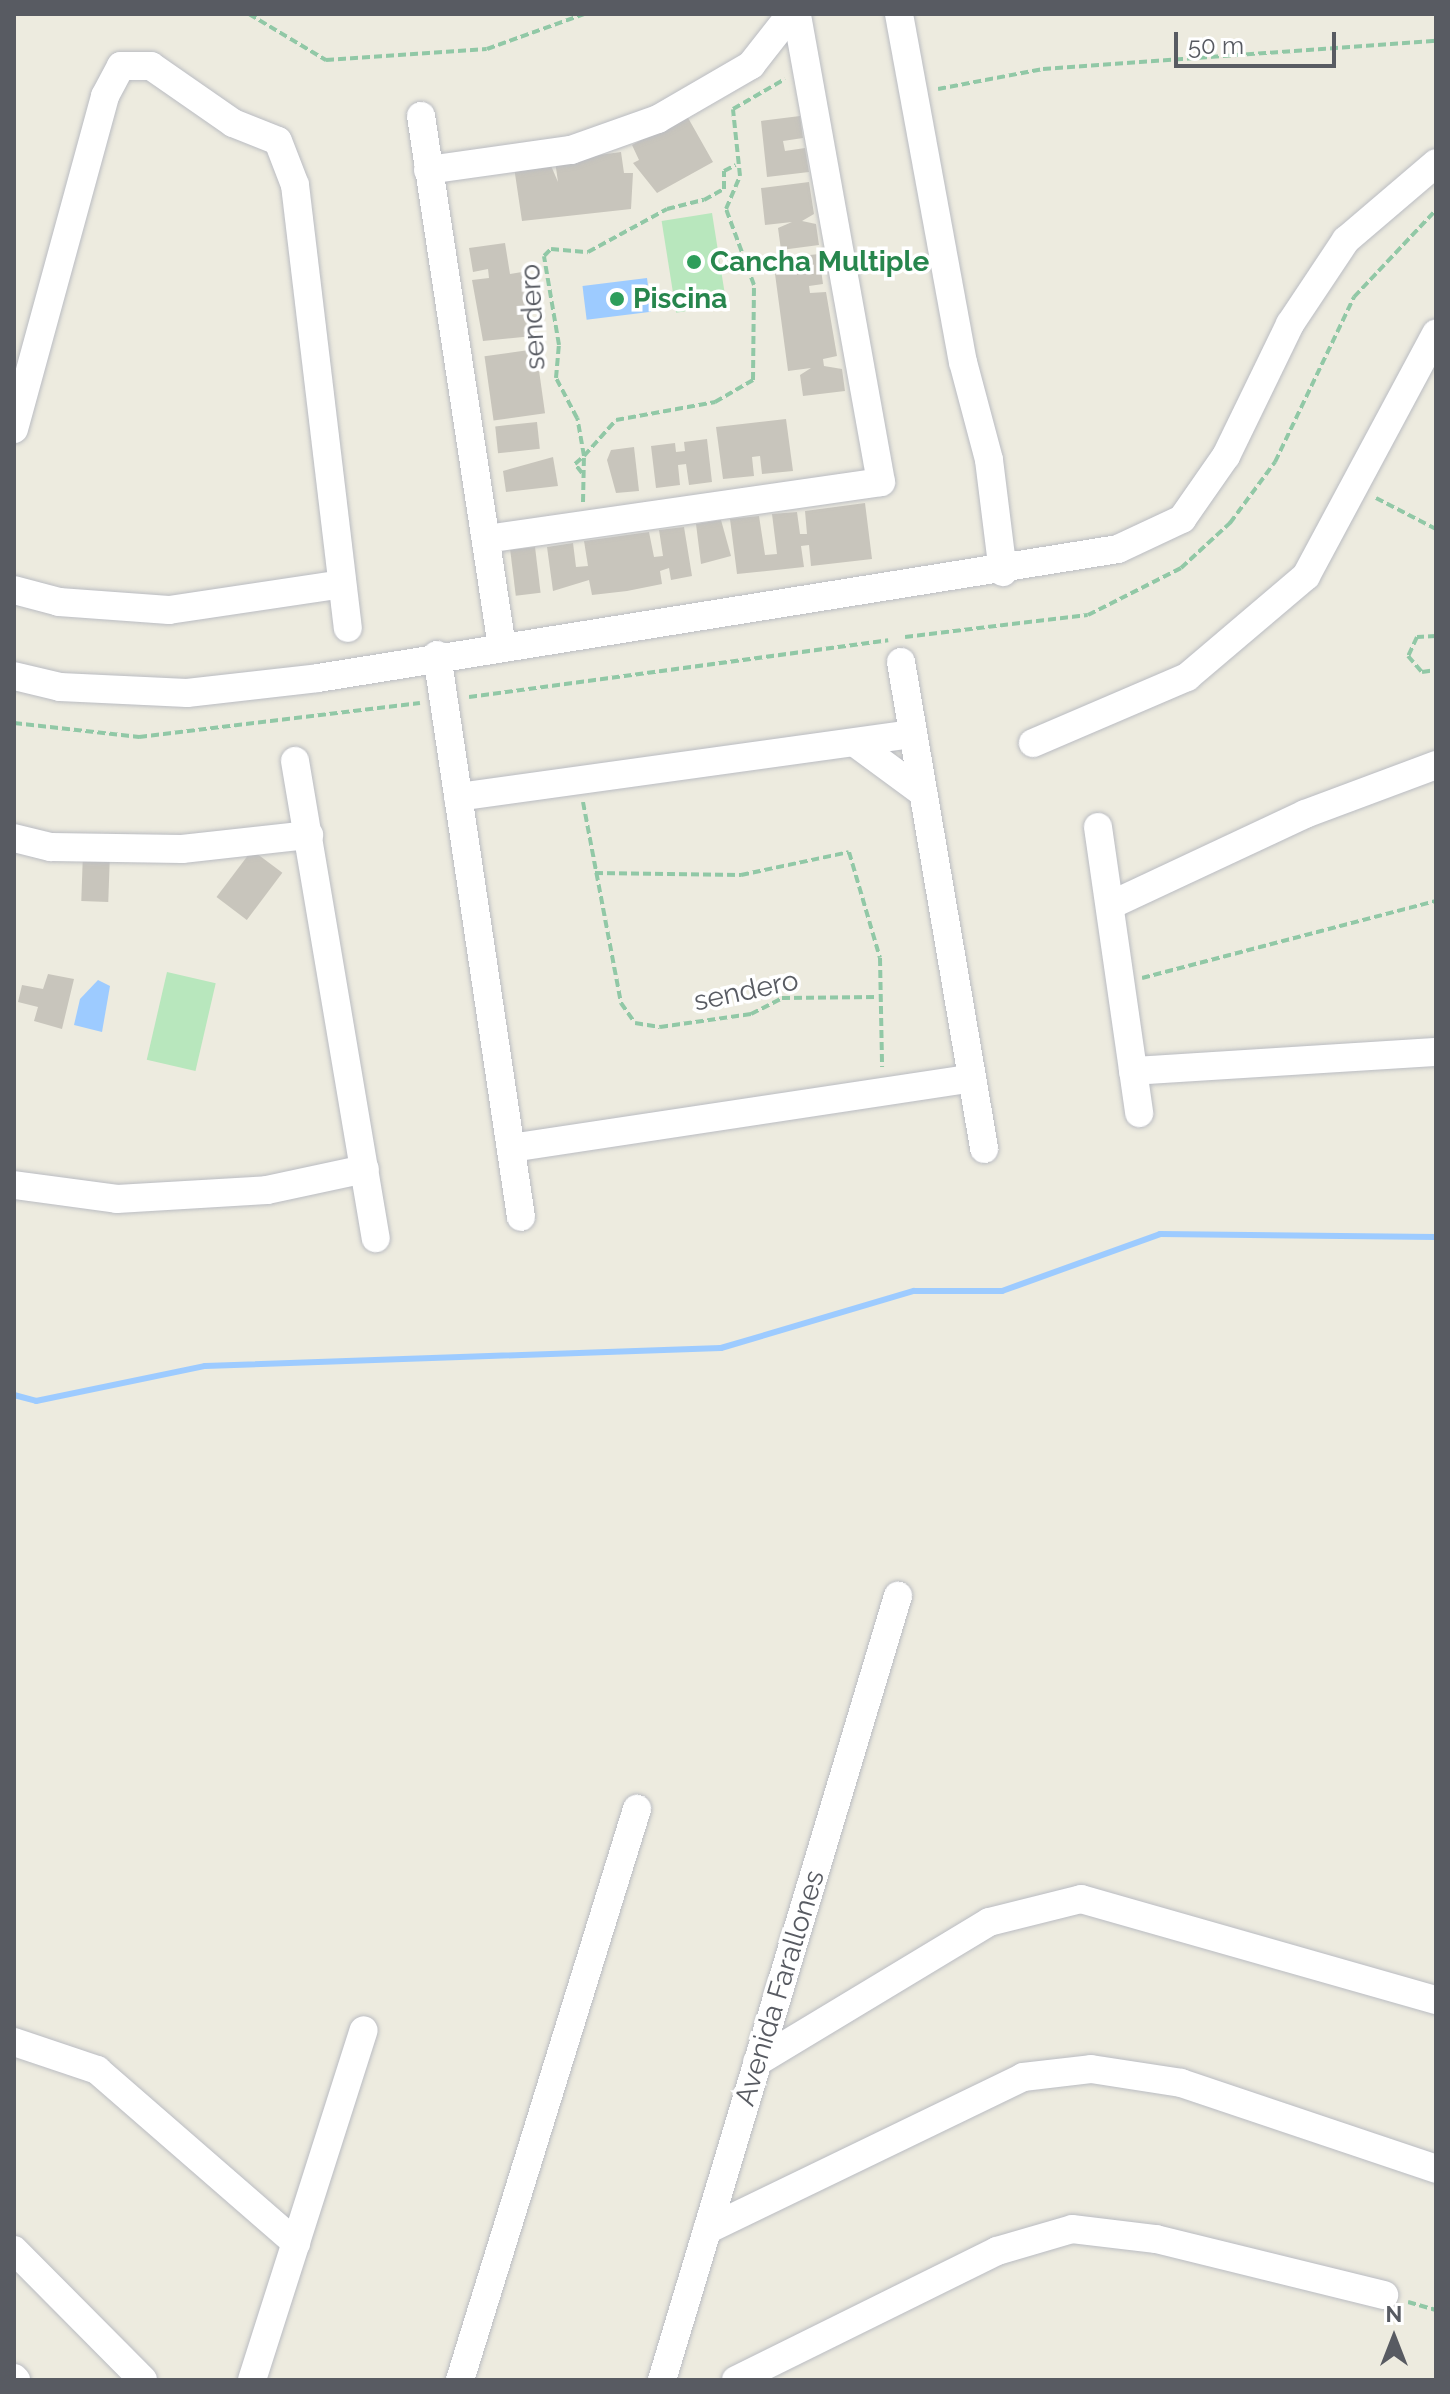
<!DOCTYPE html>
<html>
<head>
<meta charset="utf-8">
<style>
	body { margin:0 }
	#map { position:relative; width:1450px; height:2394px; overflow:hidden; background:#edebdf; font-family:Raleway,sans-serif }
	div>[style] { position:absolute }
	.green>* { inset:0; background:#b8e7bd; transform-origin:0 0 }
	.water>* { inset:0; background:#9dcbff; transform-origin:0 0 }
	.stream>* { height:6px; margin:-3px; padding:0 3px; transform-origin:3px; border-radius:3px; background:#9dcbff }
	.building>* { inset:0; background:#c8c5bc; transform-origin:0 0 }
	.path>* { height:4px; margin-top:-2px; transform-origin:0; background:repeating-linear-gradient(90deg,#91c8a6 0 8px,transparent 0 12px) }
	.roads { filter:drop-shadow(0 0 2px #babcc2) drop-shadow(0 0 2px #babcc2) }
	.minor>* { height:28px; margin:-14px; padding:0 14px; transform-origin:14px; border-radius:14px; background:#fff }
	.dots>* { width:22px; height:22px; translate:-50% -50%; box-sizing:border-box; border:4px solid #fff; border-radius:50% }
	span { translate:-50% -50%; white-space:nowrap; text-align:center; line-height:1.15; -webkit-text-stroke:7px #fff; paint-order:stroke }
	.leisure-label { font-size:28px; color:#27864d; font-weight:700 }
	.left { translate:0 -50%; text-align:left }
	.street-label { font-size:28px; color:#585b62 }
	.frame { position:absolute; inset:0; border:16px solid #585b62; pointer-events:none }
	.north { position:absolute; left:1354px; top:2298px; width:80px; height:80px; -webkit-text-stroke:6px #fff; paint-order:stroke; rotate:0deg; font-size:22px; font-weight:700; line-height:32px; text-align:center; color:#585b62 }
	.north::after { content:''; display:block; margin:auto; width:28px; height:36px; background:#585b62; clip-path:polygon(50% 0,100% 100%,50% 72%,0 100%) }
	.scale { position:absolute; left:1174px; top:32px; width:162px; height:36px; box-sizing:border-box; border:4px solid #585b62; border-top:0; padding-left:10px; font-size:24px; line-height:28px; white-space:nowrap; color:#585b62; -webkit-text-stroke:6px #fff; paint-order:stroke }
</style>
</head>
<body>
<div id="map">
	<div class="green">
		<div style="left:712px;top:213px;width:93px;height:51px;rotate:81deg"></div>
		<div style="left:167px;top:972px;width:50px;height:90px;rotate:13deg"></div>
	</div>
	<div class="water">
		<div style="left:647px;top:278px;width:34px;height:65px;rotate:83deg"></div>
		<div style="clip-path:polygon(98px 980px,110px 986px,102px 1032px,74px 1025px,80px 999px)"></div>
	</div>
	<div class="stream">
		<div style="left:14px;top:1395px;width:23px;rotate:15deg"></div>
		<div style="left:36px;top:1401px;width:173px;rotate:-11.7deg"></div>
		<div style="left:205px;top:1366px;width:516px;rotate:-2deg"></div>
		<div style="left:721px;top:1348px;width:201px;rotate:-16.5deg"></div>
		<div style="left:914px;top:1291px;width:88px"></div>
		<div style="left:1002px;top:1291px;width:168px;rotate:-19.8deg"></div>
		<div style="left:1160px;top:1234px;width:276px;rotate:0.6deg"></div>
	</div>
	<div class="building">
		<div style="clip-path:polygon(687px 116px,713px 162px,657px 193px,633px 163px,639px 160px,632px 145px)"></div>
		<div style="clip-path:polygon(800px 116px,803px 138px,783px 141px,785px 151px,805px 148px,809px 172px,767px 177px,761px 121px)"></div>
		<div style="clip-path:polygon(621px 152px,624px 173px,633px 173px,631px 209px,522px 221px,514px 167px,549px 161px,558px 182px,555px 161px)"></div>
		<div style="clip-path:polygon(809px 182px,814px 214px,802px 221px,816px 224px,819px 245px,781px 250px,778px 228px,792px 222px,765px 225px,761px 188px)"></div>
		<div style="clip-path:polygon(505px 243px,510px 274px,522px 272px,533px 336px,483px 341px,472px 280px,489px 278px,488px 269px,473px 272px,469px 248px)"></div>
		<div style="clip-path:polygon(819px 254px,823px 284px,809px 286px,810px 293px,826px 292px,837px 356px,823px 359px,824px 366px,842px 369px,845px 391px,803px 396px,800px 375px,811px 368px,788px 371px,773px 259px)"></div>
		<div style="left:536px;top:349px;width:65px;height:52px;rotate:82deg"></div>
		<div style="clip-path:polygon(786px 419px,793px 471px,762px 474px,760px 456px,752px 457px,754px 476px,723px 479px,716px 427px)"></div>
		<div style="left:537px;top:422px;width:27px;height:42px;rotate:84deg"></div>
		<div style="clip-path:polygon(707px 439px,712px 482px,689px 485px,686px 464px,678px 465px,680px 485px,656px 488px,651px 446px,675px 443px,676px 452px,685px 451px,684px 442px)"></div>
		<div style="clip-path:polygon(634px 447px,639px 491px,616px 493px,607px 460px,611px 450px)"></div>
		<div style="clip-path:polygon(553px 457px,558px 486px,506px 492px,503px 471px)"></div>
		<div style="clip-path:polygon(865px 503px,872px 559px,811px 566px,809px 545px,801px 546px,804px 567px,737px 574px,730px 519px,759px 516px,765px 555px,777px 554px,772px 514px,797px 512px,800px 534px,807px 534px,805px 511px)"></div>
		<div style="clip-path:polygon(721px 520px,731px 556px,701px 564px,696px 524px)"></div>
		<div style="clip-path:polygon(684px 527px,692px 576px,671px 580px,669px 568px,660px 571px,662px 584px,627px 591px,592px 595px,589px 580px,553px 591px,547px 547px,573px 543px,576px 567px,588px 566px,584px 541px,649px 532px,654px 557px,663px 556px,659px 530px)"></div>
		<div style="left:535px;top:547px;width:46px;height:25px;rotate:83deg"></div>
		<div style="left:252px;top:850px;width:38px;height:59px;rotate:37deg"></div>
		<div style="left:83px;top:852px;width:27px;height:49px;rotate:2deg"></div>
		<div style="clip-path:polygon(48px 974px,74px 979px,62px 1029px,34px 1021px,38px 1007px,18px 1002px,22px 985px,43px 989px)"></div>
	</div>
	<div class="path">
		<div style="left:249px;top:14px;width:90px;rotate:30.9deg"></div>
		<div style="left:326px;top:60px;width:161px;rotate:-3.9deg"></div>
		<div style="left:487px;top:49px;width:103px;rotate:-19.8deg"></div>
		<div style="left:938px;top:89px;width:107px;rotate:-10.8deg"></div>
		<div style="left:1043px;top:69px;width:394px;rotate:-4.1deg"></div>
		<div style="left:582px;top:473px;width:11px;rotate:-128deg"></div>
		<div style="left:575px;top:464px;width:12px;rotate:-42deg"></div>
		<div style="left:584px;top:456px;width:39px;rotate:-100deg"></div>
		<div style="left:577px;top:418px;width:45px;rotate:-117.7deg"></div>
		<div style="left:556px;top:378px;width:33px;rotate:-85deg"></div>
		<div style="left:559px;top:345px;width:90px;rotate:-99.6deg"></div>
		<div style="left:544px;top:256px;width:10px;rotate:-45deg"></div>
		<div style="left:551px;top:249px;width:37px;rotate:5deg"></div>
		<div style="left:588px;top:252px;width:90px;rotate:-28.6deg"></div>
		<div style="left:667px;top:209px;width:38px;rotate:-14deg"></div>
		<div style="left:704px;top:200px;width:23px;rotate:-29deg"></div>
		<div style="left:724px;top:189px;width:18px;rotate:-90deg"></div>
		<div style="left:724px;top:171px;width:13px;rotate:-27deg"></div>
		<div style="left:1376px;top:498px;width:68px;rotate:27.3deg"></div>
		<div style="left:583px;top:502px;width:46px;rotate:-88.8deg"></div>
		<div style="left:584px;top:456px;width:48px;rotate:-48.4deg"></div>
		<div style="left:616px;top:420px;width:101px;rotate:-10.3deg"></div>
		<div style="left:715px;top:402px;width:44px;rotate:-30.1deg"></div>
		<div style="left:753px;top:380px;width:95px;rotate:-89.4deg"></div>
		<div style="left:754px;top:285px;width:81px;rotate:-110.2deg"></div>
		<div style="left:726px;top:209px;width:36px;rotate:-67deg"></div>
		<div style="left:740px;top:176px;width:67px;rotate:-96deg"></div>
		<div style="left:733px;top:109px;width:60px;rotate:-30deg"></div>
		<div style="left:1436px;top:636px;width:19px;rotate:177deg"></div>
		<div style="left:1417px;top:637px;width:21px;rotate:115deg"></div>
		<div style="left:1408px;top:656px;width:21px;rotate:49deg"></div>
		<div style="left:1422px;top:672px;width:14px;rotate:-8deg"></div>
		<div style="left:905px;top:637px;width:184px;rotate:-6.9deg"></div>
		<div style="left:1088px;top:615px;width:104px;rotate:-26.8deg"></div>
		<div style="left:1181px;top:568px;width:67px;rotate:-42.6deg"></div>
		<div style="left:1230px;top:523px;width:76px;rotate:-53.6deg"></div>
		<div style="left:1275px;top:462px;width:183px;rotate:-64.4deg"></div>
		<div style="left:1354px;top:297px;width:120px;rotate:-46.7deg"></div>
		<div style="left:469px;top:697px;width:423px;rotate:-7.7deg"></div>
		<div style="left:14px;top:723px;width:126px;rotate:6.4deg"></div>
		<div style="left:139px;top:737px;width:283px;rotate:-6.9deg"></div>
		<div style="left:583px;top:802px;width:205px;rotate:79.3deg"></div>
		<div style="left:621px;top:1003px;width:24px;rotate:55deg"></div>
		<div style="left:635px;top:1023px;width:25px;rotate:9deg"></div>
		<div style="left:660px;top:1027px;width:92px;rotate:-8.1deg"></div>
		<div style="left:751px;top:1014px;width:35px;rotate:-27deg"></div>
		<div style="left:782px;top:998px;width:96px;rotate:-0.6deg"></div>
		<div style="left:595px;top:873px;width:146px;rotate:0.8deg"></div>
		<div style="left:741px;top:875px;width:110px;rotate:-12deg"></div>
		<div style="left:849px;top:852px;width:110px;rotate:73.7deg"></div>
		<div style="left:880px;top:958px;width:109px;rotate:88.9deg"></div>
		<div style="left:1142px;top:978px;width:304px;rotate:-14.7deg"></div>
		<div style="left:1408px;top:2302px;width:29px;rotate:16deg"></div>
	</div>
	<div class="roads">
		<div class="minor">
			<div style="left:899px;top:14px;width:354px;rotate:79.6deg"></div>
			<div style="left:963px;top:362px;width:101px;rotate:75.1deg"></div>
			<div style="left:989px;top:460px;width:113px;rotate:82.9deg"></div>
			<div style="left:421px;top:116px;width:537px;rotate:81.33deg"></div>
			<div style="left:428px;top:170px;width:144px;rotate:-8deg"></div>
			<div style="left:571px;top:150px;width:92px;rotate:-19.6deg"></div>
			<div style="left:658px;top:119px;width:108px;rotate:-30.1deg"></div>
			<div style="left:751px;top:65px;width:65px;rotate:-51.9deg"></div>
			<div style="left:14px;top:429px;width:345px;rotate:-74.7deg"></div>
			<div style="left:105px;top:96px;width:34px;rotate:-62deg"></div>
			<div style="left:121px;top:66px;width:30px"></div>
			<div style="left:151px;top:66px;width:100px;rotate:34.8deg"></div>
			<div style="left:233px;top:123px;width:48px;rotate:21.8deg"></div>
			<div style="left:278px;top:141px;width:47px;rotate:68.9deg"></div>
			<div style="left:295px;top:185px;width:446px;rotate:83.2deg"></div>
			<div style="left:486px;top:539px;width:399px;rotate:-8.2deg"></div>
			<div style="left:881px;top:482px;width:475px;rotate:-100.2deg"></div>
			<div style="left:14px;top:590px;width:47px;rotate:14.9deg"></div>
			<div style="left:59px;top:602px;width:110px;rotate:4.2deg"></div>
			<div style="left:169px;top:610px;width:175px;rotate:-8.5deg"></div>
			<div style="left:437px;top:655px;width:568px;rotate:81.5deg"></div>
			<div style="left:901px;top:662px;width:494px;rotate:80.3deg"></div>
			<div style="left:14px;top:676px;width:47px;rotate:13.4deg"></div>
			<div style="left:60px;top:687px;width:127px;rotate:2.7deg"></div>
			<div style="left:187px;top:693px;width:132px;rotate:-6.5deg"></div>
			<div style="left:318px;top:678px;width:810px;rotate:-9.16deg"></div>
			<div style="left:1118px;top:549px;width:71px;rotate:-25.1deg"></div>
			<div style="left:1182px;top:519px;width:77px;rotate:-55.1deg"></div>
			<div style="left:1226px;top:456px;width:147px;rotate:-64.1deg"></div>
			<div style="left:1290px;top:324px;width:101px;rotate:-56.3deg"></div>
			<div style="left:1346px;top:240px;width:118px;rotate:-40.5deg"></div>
			<div style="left:1033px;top:743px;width:168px;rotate:-23.2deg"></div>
			<div style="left:1187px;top:677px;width:156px;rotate:-40.3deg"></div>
			<div style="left:1306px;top:576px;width:275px;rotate:-61.8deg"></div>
			<div style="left:858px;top:745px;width:81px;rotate:36.4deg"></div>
			<div style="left:295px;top:761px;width:484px;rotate:80.4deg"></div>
			<div style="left:458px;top:797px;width:459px;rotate:-7.9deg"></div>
			<div style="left:1098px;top:827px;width:289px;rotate:81.8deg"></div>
			<div style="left:14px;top:838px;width:38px;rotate:14deg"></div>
			<div style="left:51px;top:847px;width:131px;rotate:0.9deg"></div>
			<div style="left:182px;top:849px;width:128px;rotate:-6.3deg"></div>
			<div style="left:1111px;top:905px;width:214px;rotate:-25.1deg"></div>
			<div style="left:1305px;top:814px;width:140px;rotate:-20.5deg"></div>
			<div style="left:1133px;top:1071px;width:304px;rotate:-3.6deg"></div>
			<div style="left:511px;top:1148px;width:466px;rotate:-8.6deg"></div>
			<div style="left:14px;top:1185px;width:104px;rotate:7.7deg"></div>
			<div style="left:117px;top:1199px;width:150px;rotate:-3.4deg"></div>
			<div style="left:267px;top:1190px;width:100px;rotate:-12.1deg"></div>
			<div style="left:14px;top:2042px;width:88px;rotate:18.6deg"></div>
			<div style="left:97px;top:2070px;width:264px;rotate:41deg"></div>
			<div style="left:757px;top:2062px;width:271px;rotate:-31.1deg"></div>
			<div style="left:989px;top:1922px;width:95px;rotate:-14deg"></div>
			<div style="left:1081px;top:1899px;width:369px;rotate:15.9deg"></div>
			<div style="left:707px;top:2230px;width:351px;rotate:-25.8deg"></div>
			<div style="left:1023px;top:2077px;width:68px;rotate:-6.7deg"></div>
			<div style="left:1091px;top:2069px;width:91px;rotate:8.8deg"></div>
			<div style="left:1181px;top:2083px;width:269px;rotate:18.6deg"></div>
			<div style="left:14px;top:2250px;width:183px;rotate:45.2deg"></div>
			<div style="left:14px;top:2378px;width:3px;rotate:45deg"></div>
			<div style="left:252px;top:2380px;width:367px;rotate:-72.3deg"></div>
			<div style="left:460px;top:2380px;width:598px;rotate:-72.78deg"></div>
			<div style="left:662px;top:2380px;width:819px;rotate:-73.25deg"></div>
			<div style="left:736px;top:2380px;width:291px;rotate:-26.3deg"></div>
			<div style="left:997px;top:2251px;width:78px;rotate:-16.3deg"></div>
			<div style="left:1072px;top:2229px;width:85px;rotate:6.8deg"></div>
			<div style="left:1156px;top:2239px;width:235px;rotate:13.8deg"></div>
		</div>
	</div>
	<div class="dots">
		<div style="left:694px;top:262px;background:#2e9e5b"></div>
		<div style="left:617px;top:299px;background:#2e9e5b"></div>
	</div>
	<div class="leisure-label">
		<span class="left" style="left:710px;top:262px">Cancha Multiple</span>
		<span class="left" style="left:633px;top:299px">Piscina</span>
	</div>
	<div class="street-label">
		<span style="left:533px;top:317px;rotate:-93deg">sendero</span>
		<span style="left:746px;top:991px;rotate:-12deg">sendero</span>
		<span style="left:780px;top:1988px;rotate:-73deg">Avenida Farallones</span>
	</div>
	<div class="frame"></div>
	<div class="north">N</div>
	<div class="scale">50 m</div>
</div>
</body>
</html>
